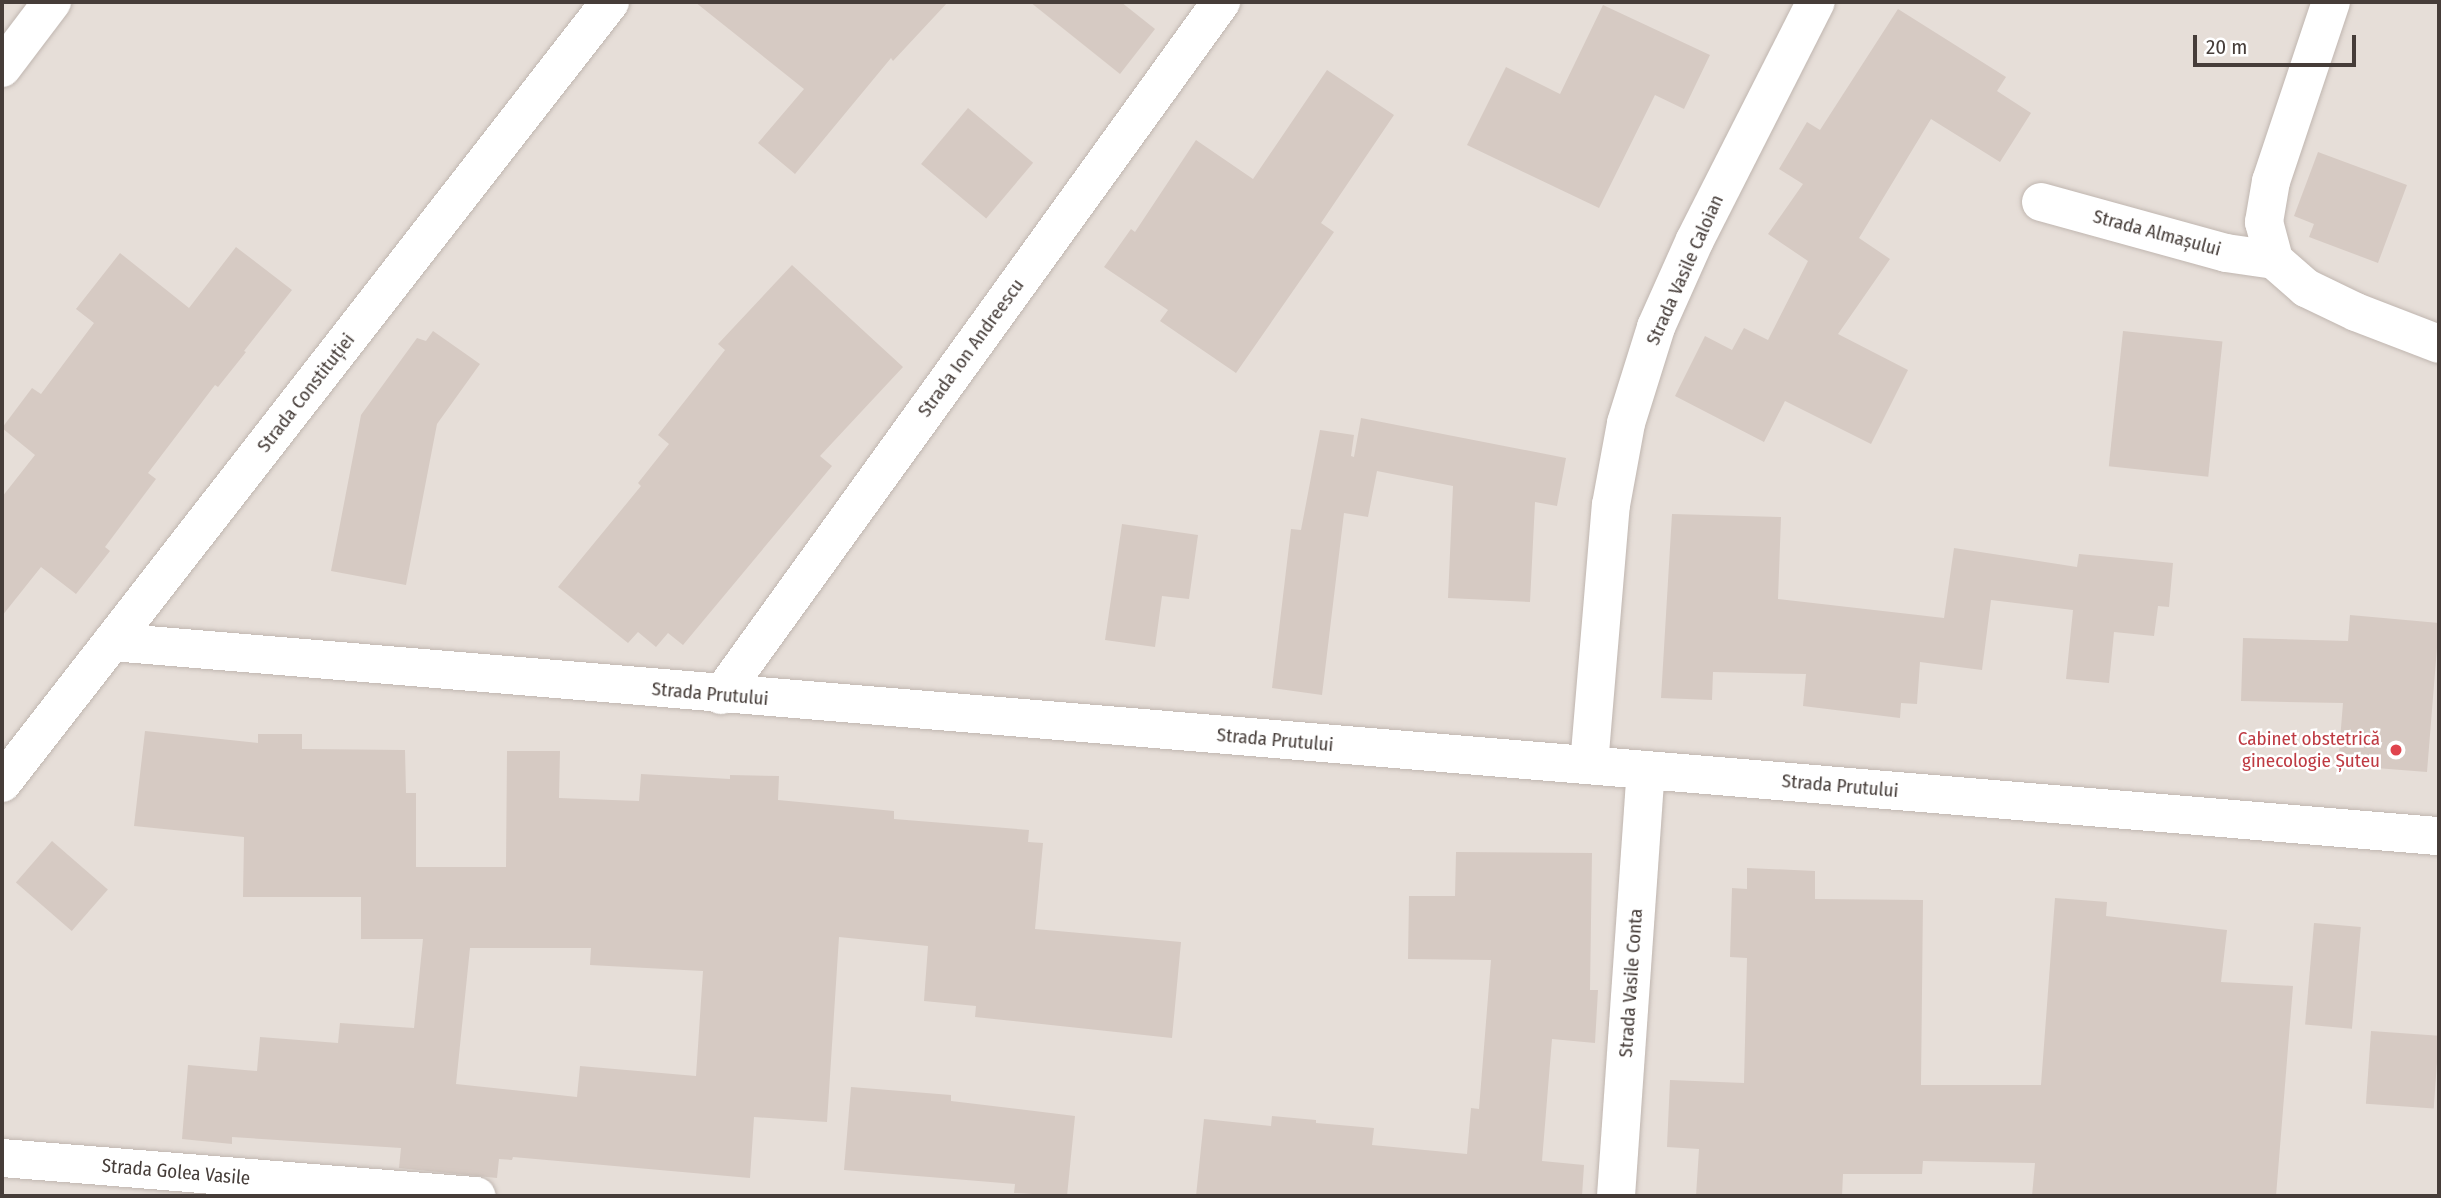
<!DOCTYPE html>
<html>
<head>
<meta charset="utf-8">
<style>
	body { margin:0 }
	#map { position:relative; width:2441px; height:1198px; overflow:hidden; background:#f3eeea; font-family:"Fira Sans Condensed",sans-serif }
	div>[style] { position:absolute }
	.residential>* { inset:0; background:#e6ded8; transform-origin:0 0 }
	.building>* { inset:0; background:#d6cac3; transform-origin:0 0 }
	.roads { filter:drop-shadow(0 0 2px #c0b6b0) drop-shadow(0 0 2px #c0b6b0) }
	.minor>* { height:38px; margin:-19px; padding:0 19px; transform-origin:19px; border-radius:19px; background:#fff }
	.tertiary>* { height:38px; margin:-19px; padding:0 19px; transform-origin:19px; border-radius:19px; background:#fff }
	.dots>* { width:19px; height:19px; translate:-50% -50%; box-sizing:border-box; border:4px solid #fff; border-radius:50% }
	span { translate:-50% -50%; white-space:nowrap; text-align:center; line-height:1.15; -webkit-text-stroke:5px #fff; paint-order:stroke }
	.street-label { font-size:19px; color:#463d39 }
	.health-label { font-size:19px; color:#be3a42 }
	.right { translate:-100% -50%; text-align:right }
	.frame { position:absolute; inset:0; border:4px solid #463d39; pointer-events:none }
	.scale { position:absolute; left:2193px; top:35px; width:163px; height:32px; box-sizing:border-box; border:4px solid #463d39; border-top:0; padding-left:9px; font-size:21px; line-height:24px; white-space:nowrap; color:#463d39; -webkit-text-stroke:5px #fff; paint-order:stroke }
</style>
</head>
<body>
<div id="map">
	<div class="residential">
		<div style="left:2px;top:2px;width:2437px;height:1194px"></div>
	</div>
	<div class="building">
		<div style="clip-path:polygon(695px 2px,948px 2px,893px 61px,891px 58px,795px 174px,758px 143px,804px 89px)"></div>
		<div style="clip-path:polygon(1030px 2px,1121px 2px,1155px 29px,1120px 74px)"></div>
		<div style="clip-path:polygon(1603px 5px,1710px 55px,1684px 109px,1655px 95px,1599px 208px,1467px 145px,1506px 67px,1560px 94px)"></div>
		<div style="clip-path:polygon(1898px 9px,2006px 77px,1997px 91px,2031px 113px,2000px 162px,1931px 119px,1859px 238px,1890px 259px,1838px 334px,1908px 370px,1871px 444px,1785px 401px,1764px 442px,1675px 396px,1705px 336px,1732px 350px,1744px 328px,1768px 340px,1808px 261px,1768px 234px,1803px 184px,1779px 169px,1807px 122px,1820px 130px)"></div>
		<div style="clip-path:polygon(1327px 70px,1394px 115px,1321px 223px,1334px 232px,1236px 373px,1160px 321px,1168px 310px,1104px 267px,1131px 229px,1135px 232px,1196px 140px,1253px 179px)"></div>
		<div style="left:968px;top:108px;width:85px;height:73px;rotate:40deg"></div>
		<div style="clip-path:polygon(2318px 152px,2407px 185px,2378px 263px,2309px 237px,2314px 224px,2294px 216px)"></div>
		<div style="clip-path:polygon(236px 247px,292px 290px,244px 351px,246px 352px,218px 387px,215px 385px,148px 473px,156px 479px,105px 547px,110px 551px,76px 594px,41px 567px,2px 616px,2px 497px,35px 455px,2px 428px,32px 388px,41px 394px,94px 323px,76px 309px,120px 253px,189px 308px)"></div>
		<div style="clip-path:polygon(792px 265px,903px 367px,820px 456px,832px 466px,683px 645px,668px 633px,656px 647px,638px 632px,628px 643px,558px 587px,641px 486px,638px 483px,669px 444px,658px 435px,725px 350px,718px 344px)"></div>
		<div style="clip-path:polygon(433px 331px,480px 364px,437px 424px,406px 585px,331px 571px,361px 415px,417px 338px,426px 341px)"></div>
		<div style="left:2123px;top:331px;width:100px;height:136px;rotate:6deg"></div>
		<div style="clip-path:polygon(1361px 418px,1566px 458px,1557px 506px,1535px 502px,1530px 602px,1448px 598px,1453px 486px,1377px 471px,1368px 517px,1344px 513px,1322px 695px,1272px 688px,1291px 529px,1301px 530px,1320px 430px,1354px 435px,1351px 456px,1354px 457px)"></div>
		<div style="clip-path:polygon(1672px 514px,1781px 517px,1778px 599px,1944px 618px,1954px 548px,2077px 567px,2079px 554px,2173px 563px,2169px 607px,2158px 606px,2154px 636px,2114px 632px,2109px 683px,2066px 679px,2073px 610px,1991px 600px,1982px 670px,1920px 662px,1917px 704px,1901px 703px,1900px 718px,1803px 706px,1806px 674px,1713px 672px,1712px 700px,1661px 698px)"></div>
		<div style="clip-path:polygon(1122px 524px,1198px 535px,1189px 599px,1162px 596px,1155px 647px,1105px 640px)"></div>
		<div style="clip-path:polygon(2350px 615px,2439px 623px,2427px 772px,2338px 765px,2343px 703px,2241px 701px,2243px 638px,2348px 641px)"></div>
		<div style="clip-path:polygon(evenodd,145px 731px,258px 743px,258px 734px,302px 734px,302px 749px,405px 750px,406px 793px,416px 793px,416px 867px,506px 867px,507px 751px,560px 751px,559px 798px,639px 801px,641px 774px,730px 779px,730px 775px,779px 776px,778px 800px,894px 811px,894px 819px,1029px 830px,1028px 842px,1043px 843px,1035px 929px,1181px 942px,1172px 1038px,975px 1017px,976px 1006px,924px 1001px,928px 946px,839px 937px,827px 1122px,754px 1117px,750px 1178px,513px 1157px,512px 1160px,499px 1159px,497px 1178px,399px 1168px,401px 1148px,232px 1137px,232px 1144px,182px 1139px,188px 1065px,257px 1071px,260px 1037px,338px 1043px,340px 1023px,414px 1028px,423px 939px,361px 939px,361px 897px,243px 897px,244px 837px,134px 826px,145px 731px,470px 948px,591px 948px,590px 965px,703px 971px,696px 1076px,580px 1066px,577px 1097px,456px 1084px,470px 948px)"></div>
		<div style="left:52px;top:841px;width:74px;height:55px;rotate:41deg"></div>
		<div style="clip-path:polygon(1456px 852px,1592px 853px,1590px 990px,1598px 990px,1595px 1043px,1552px 1039px,1542px 1161px,1584px 1165px,1582px 1196px,1196px 1196px,1204px 1119px,1271px 1126px,1272px 1116px,1316px 1120px,1316px 1123px,1374px 1128px,1372px 1145px,1467px 1154px,1471px 1108px,1479px 1109px,1491px 960px,1408px 959px,1409px 896px,1455px 896px)"></div>
		<div style="clip-path:polygon(1747px 868px,1815px 871px,1815px 899px,1923px 900px,1921px 1085px,2041px 1085px,2055px 898px,2107px 902px,2106px 916px,2227px 930px,2221px 982px,2293px 986px,2276px 1196px,2032px 1196px,2035px 1163px,1923px 1161px,1922px 1174px,1843px 1174px,1842px 1196px,1696px 1196px,1699px 1149px,1667px 1147px,1670px 1080px,1744px 1083px,1747px 958px,1730px 957px,1732px 888px,1747px 889px)"></div>
		<div style="left:2314px;top:923px;width:47px;height:102px;rotate:5deg"></div>
		<div style="left:2371px;top:1031px;width:68px;height:73px;rotate:4deg"></div>
		<div style="clip-path:polygon(851px 1087px,951px 1095px,951px 1101px,1075px 1116px,1067px 1196px,1014px 1193px,1015px 1184px,844px 1170px)"></div>
	</div>
	<div class="roads">
		<div class="minor">
			<div style="left:2331px;top:2px;width:189px;rotate:108.5deg"></div>
			<div style="left:2271px;top:181px;width:42px;rotate:99.7deg"></div>
			<div style="left:2264px;top:222px;width:39px;rotate:75deg"></div>
			<div style="left:2274px;top:260px;width:43px;rotate:41.2deg"></div>
			<div style="left:2306px;top:288px;width:55px;rotate:25.6deg"></div>
			<div style="left:2356px;top:312px;width:89px;rotate:21.1deg"></div>
			<div style="left:2px;top:68px;width:83px;rotate:-52.9deg"></div>
			<div style="left:2041px;top:202px;width:192px;rotate:15.4deg"></div>
			<div style="left:2226px;top:253px;width:49px;rotate:8.3deg"></div>
			<div style="left:721px;top:695px;width:855px;rotate:-54.19deg"></div>
			<div style="left:1589px;top:765px;width:261px;rotate:-85.2deg"></div>
			<div style="left:1611px;top:505px;width:83px;rotate:-79.6deg"></div>
			<div style="left:1626px;top:423px;width:101px;rotate:-72.6deg"></div>
			<div style="left:1656px;top:327px;width:95px;rotate:-65.9deg"></div>
			<div style="left:1695px;top:240px;width:267px;rotate:-63.1deg"></div>
			<div style="left:2px;top:1158px;width:476px;rotate:4.6deg"></div>
			<div style="left:1616px;top:1196px;width:427px;rotate:-86deg"></div>
		</div>
		<div class="tertiary">
			<div style="left:112px;top:642px;width:2335px;rotate:4.77deg"></div>
			<div style="left:2px;top:783px;width:990px;rotate:-52.1deg"></div>
		</div>
	</div>
	<div class="dots">
		<div style="left:2396px;top:750px;background:#e0444e"></div>
	</div>
	<div class="street-label">
		<span style="left:2157px;top:233px;rotate:15deg">Strada Almașului</span>
		<span style="left:1685px;top:270px;rotate:-66deg">Strada Vasile Caloian</span>
		<span style="left:971px;top:348px;rotate:-54deg">Strada Ion Andreescu</span>
		<span style="left:306px;top:393px;rotate:-52deg">Strada Constituției</span>
		<span style="left:710px;top:694px;rotate:5deg">Strada Prutului</span>
		<span style="left:1275px;top:740px;rotate:5deg">Strada Prutului</span>
		<span style="left:1840px;top:786px;rotate:5deg">Strada Prutului</span>
		<span style="left:1631px;top:983px;rotate:-86deg">Strada Vasile Conta</span>
		<span style="left:176px;top:1172px;rotate:5deg">Strada Golea Vasile</span>
	</div>
	<div class="health-label">
		<span class="right" style="left:2380px;top:750px">Cabinet obstetrică<br>ginecologie Șuteu</span>
	</div>
	<div class="frame"></div>
	<div class="scale">20 m</div>
</div>
</body>
</html>
